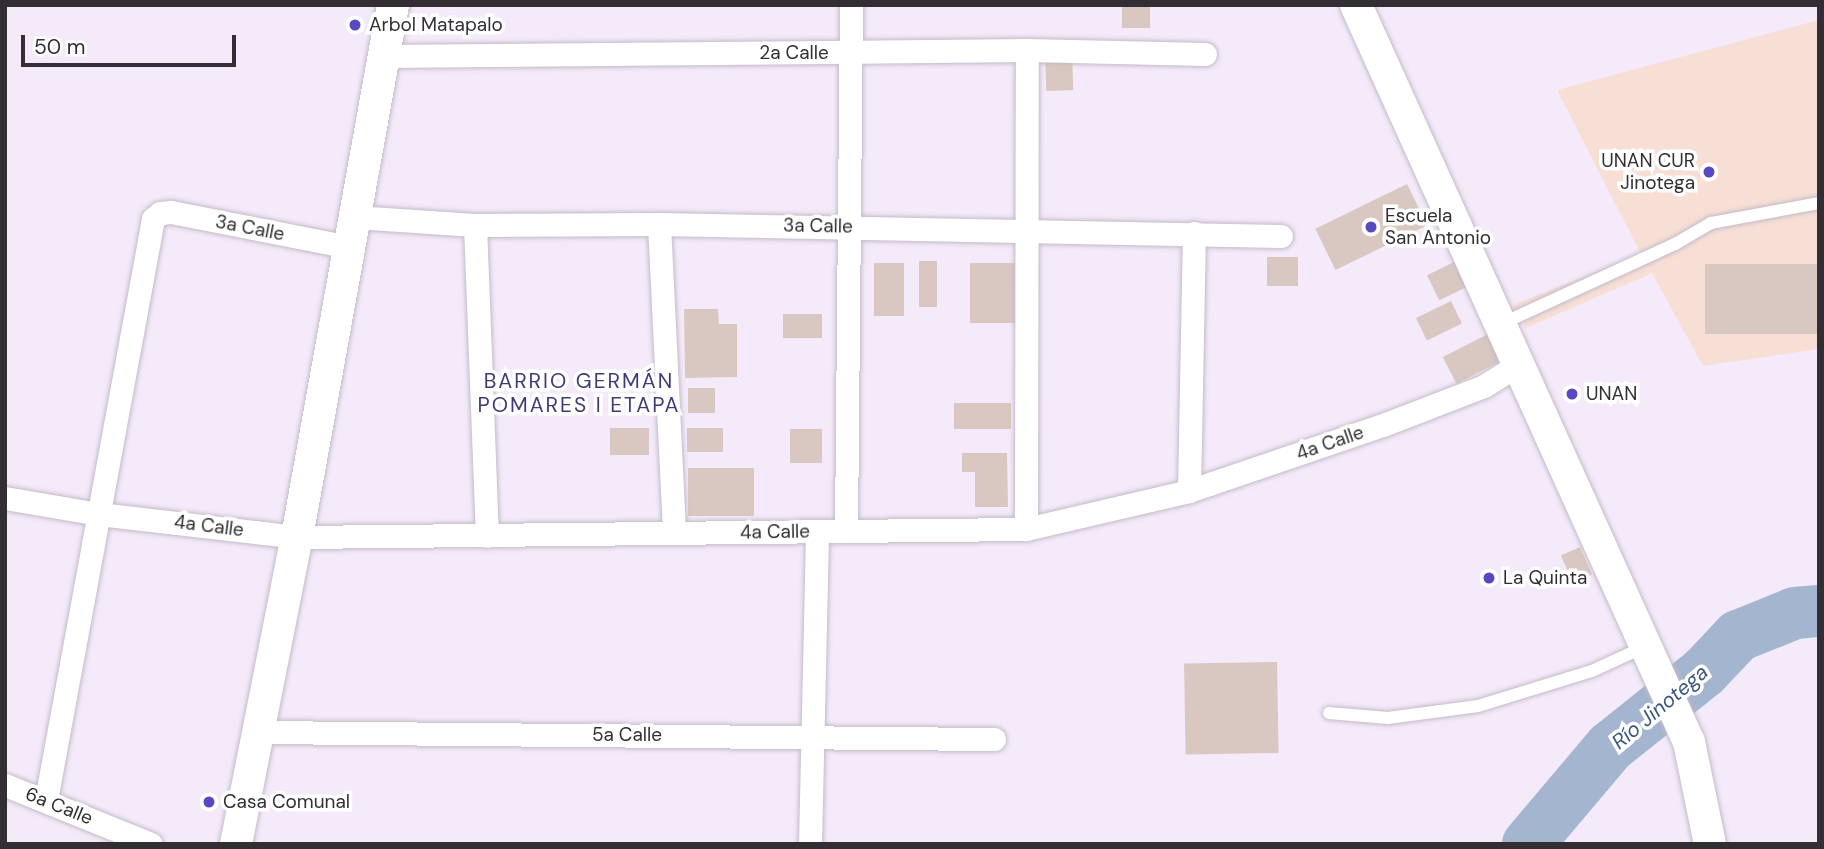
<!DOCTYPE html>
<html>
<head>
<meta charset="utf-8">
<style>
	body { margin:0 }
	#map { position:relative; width:1824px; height:849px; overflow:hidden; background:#f4eaf9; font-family:"DM Sans",sans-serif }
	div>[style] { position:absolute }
	.education>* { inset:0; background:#f7dfd5 }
	.river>* { height:52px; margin:-26px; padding:0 26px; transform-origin:26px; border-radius:26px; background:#a3b5cf }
	.building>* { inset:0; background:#d9c8c2; transform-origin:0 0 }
	.roads { filter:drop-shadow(0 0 2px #c4bac8) drop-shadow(0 0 2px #c4bac8) }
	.lane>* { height:12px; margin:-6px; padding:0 6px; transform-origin:6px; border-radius:6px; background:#fff }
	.street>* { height:23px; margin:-11.5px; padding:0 11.5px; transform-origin:11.5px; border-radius:11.5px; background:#fff }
	.secondary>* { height:32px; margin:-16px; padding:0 16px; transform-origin:16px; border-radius:16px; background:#fff }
	.dots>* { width:19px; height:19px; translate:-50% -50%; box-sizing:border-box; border:4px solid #fff; border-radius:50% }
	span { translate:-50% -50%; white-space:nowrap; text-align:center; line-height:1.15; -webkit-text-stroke:7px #fff; paint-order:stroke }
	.poi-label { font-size:19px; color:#322e34 }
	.left { translate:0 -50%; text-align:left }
	.right { translate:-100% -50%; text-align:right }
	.street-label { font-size:19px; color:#322e34 }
	.neighbourhood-label { font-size:21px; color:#3e3b78; letter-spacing:2px }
	.water-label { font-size:21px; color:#3d5880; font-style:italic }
	.frame { position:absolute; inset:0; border:7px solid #322e34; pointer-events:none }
	.scale { position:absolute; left:21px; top:35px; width:215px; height:32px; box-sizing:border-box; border:4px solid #322e34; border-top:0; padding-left:9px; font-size:21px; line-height:24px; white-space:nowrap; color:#322e34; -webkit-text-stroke:5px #fff; paint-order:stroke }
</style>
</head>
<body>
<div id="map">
	<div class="education">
		<div style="clip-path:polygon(1819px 20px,1819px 349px,1703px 366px,1652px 273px,1526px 328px,1513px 305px,1641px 254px,1557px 90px)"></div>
	</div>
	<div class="river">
		<div style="left:1528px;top:844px;width:127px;rotate:-49.8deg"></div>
		<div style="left:1610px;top:747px;width:120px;rotate:-38.6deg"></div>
		<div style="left:1704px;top:672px;width:50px;rotate:-46.6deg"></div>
		<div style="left:1738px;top:636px;width:61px;rotate:-22deg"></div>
		<div style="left:1795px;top:613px;width:24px;rotate:-5deg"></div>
	</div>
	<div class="building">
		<div style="left:1122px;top:5px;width:28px;height:23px"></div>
		<div style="left:1072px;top:53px;width:37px;height:27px;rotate:88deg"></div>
		<div style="left:1407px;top:184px;width:46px;height:102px;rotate:64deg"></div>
		<div style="left:1267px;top:257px;width:31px;height:29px"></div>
		<div style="left:919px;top:261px;width:18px;height:46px"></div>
		<div style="left:1454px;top:262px;width:28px;height:30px;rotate:64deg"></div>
		<div style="left:874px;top:263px;width:30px;height:53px"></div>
		<div style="left:970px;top:263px;width:45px;height:60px"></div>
		<div style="left:1819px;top:264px;width:70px;height:114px;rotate:90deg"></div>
		<div style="left:1451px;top:301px;width:25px;height:39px;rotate:64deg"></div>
		<div style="clip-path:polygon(684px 309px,718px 309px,719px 324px,737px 324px,737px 377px,685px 378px)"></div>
		<div style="left:783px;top:314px;width:39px;height:24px"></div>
		<div style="left:1490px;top:333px;width:30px;height:53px;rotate:63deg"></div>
		<div style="left:688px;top:388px;width:27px;height:25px"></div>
		<div style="left:954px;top:403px;width:57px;height:26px"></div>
		<div style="left:649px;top:428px;width:27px;height:39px;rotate:90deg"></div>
		<div style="left:723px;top:428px;width:24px;height:36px;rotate:90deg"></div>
		<div style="left:822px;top:429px;width:34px;height:32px;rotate:90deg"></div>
		<div style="clip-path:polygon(962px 453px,1007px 453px,1008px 507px,975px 507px,975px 472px,962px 472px)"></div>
		<div style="left:688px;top:468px;width:66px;height:48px"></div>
		<div style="left:1580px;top:547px;width:30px;height:21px;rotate:66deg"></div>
		<div style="left:1277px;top:662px;width:91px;height:93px;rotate:89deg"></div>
	</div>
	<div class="roads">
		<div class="lane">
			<div style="left:1501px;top:324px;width:192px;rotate:-24.7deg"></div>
			<div style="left:1675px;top:244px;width:42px;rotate:-30.3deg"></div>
			<div style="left:1711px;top:223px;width:110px;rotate:-10.5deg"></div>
			<div style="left:1329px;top:713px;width:59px;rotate:4.8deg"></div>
			<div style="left:1388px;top:718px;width:91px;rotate:-7.6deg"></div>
			<div style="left:1478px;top:706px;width:119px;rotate:-17.1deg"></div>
			<div style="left:1592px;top:671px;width:57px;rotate:-24.8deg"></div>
		</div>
		<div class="street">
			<div style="left:383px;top:56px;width:644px;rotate:-0.53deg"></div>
			<div style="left:1027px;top:50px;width:178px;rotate:1.3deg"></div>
			<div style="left:355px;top:217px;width:120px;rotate:3.8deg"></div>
			<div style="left:475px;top:225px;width:184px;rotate:-0.3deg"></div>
			<div style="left:659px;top:224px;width:622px;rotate:1.11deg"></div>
			<div style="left:659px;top:224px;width:309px;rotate:87.2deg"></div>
			<div style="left:475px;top:225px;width:311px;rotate:87.8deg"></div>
			<div style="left:1189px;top:491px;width:258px;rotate:-88.9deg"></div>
			<div style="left:5px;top:498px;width:95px;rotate:9.7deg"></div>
			<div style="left:99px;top:514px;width:199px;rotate:6.6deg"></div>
			<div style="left:297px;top:537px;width:729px;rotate:-0.63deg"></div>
			<div style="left:1026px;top:529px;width:167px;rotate:-13.1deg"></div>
			<div style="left:1189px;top:491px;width:205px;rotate:-18.8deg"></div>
			<div style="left:1383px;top:425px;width:108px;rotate:-21.1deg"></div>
			<div style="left:1484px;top:386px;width:41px;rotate:-32.2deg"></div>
			<div style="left:1026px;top:529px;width:479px;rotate:-89.9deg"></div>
			<div style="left:846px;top:531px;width:526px;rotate:-89.46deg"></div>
			<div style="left:259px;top:732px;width:735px;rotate:0.55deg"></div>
			<div style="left:5px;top:785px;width:157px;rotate:22deg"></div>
			<div style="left:46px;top:800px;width:591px;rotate:-79.57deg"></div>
			<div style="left:153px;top:219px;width:9px;rotate:-41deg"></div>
			<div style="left:160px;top:213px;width:11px;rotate:-5deg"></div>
			<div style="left:171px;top:212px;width:182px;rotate:11.1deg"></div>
			<div style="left:810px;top:844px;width:313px;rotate:-88.7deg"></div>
		</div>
		<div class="secondary">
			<div style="left:1356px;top:5px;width:809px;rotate:65.69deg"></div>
			<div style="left:1689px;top:742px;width:104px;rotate:78.4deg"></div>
			<div style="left:236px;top:844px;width:313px;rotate:-78.8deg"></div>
			<div style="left:297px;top:537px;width:541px;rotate:-79.77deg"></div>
		</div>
	</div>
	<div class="dots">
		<div style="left:355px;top:25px;background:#5749c1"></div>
		<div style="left:1709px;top:172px;background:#5749c1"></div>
		<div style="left:1371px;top:227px;background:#5749c1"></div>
		<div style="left:1572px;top:394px;background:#5749c1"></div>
		<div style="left:1489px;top:578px;background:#5749c1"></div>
		<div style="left:209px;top:802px;background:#5749c1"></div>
	</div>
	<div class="poi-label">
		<span class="left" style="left:369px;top:25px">Arbol Matapalo</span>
		<span class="right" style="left:1695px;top:172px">UNAN CUR<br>Jinotega</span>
		<span class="left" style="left:1385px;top:227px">Escuela<br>San Antonio</span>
		<span class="left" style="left:1586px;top:394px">UNAN</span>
		<span class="left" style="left:1503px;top:578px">La Quinta</span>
		<span class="left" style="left:223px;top:802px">Casa Comunal</span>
	</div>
	<div class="street-label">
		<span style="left:794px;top:53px">2a Calle</span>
		<span style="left:818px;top:226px;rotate:1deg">3a Calle</span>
		<span style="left:250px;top:228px;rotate:11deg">3a Calle</span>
		<span style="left:1330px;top:443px;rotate:-19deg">4a Calle</span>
		<span style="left:209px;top:526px;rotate:7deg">4a Calle</span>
		<span style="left:775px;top:532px;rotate:-1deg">4a Calle</span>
		<span style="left:627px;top:735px">5a Calle</span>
		<span style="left:59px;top:806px;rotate:22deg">6a Calle</span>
	</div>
	<div class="neighbourhood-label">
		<span style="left:579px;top:393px">BARRIO GERMÁN<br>POMARES I ETAPA</span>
	</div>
	<div class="water-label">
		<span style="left:1660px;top:707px;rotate:-40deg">Río Jinotega</span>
	</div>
	<div class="frame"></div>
	<div class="scale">50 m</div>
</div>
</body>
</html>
